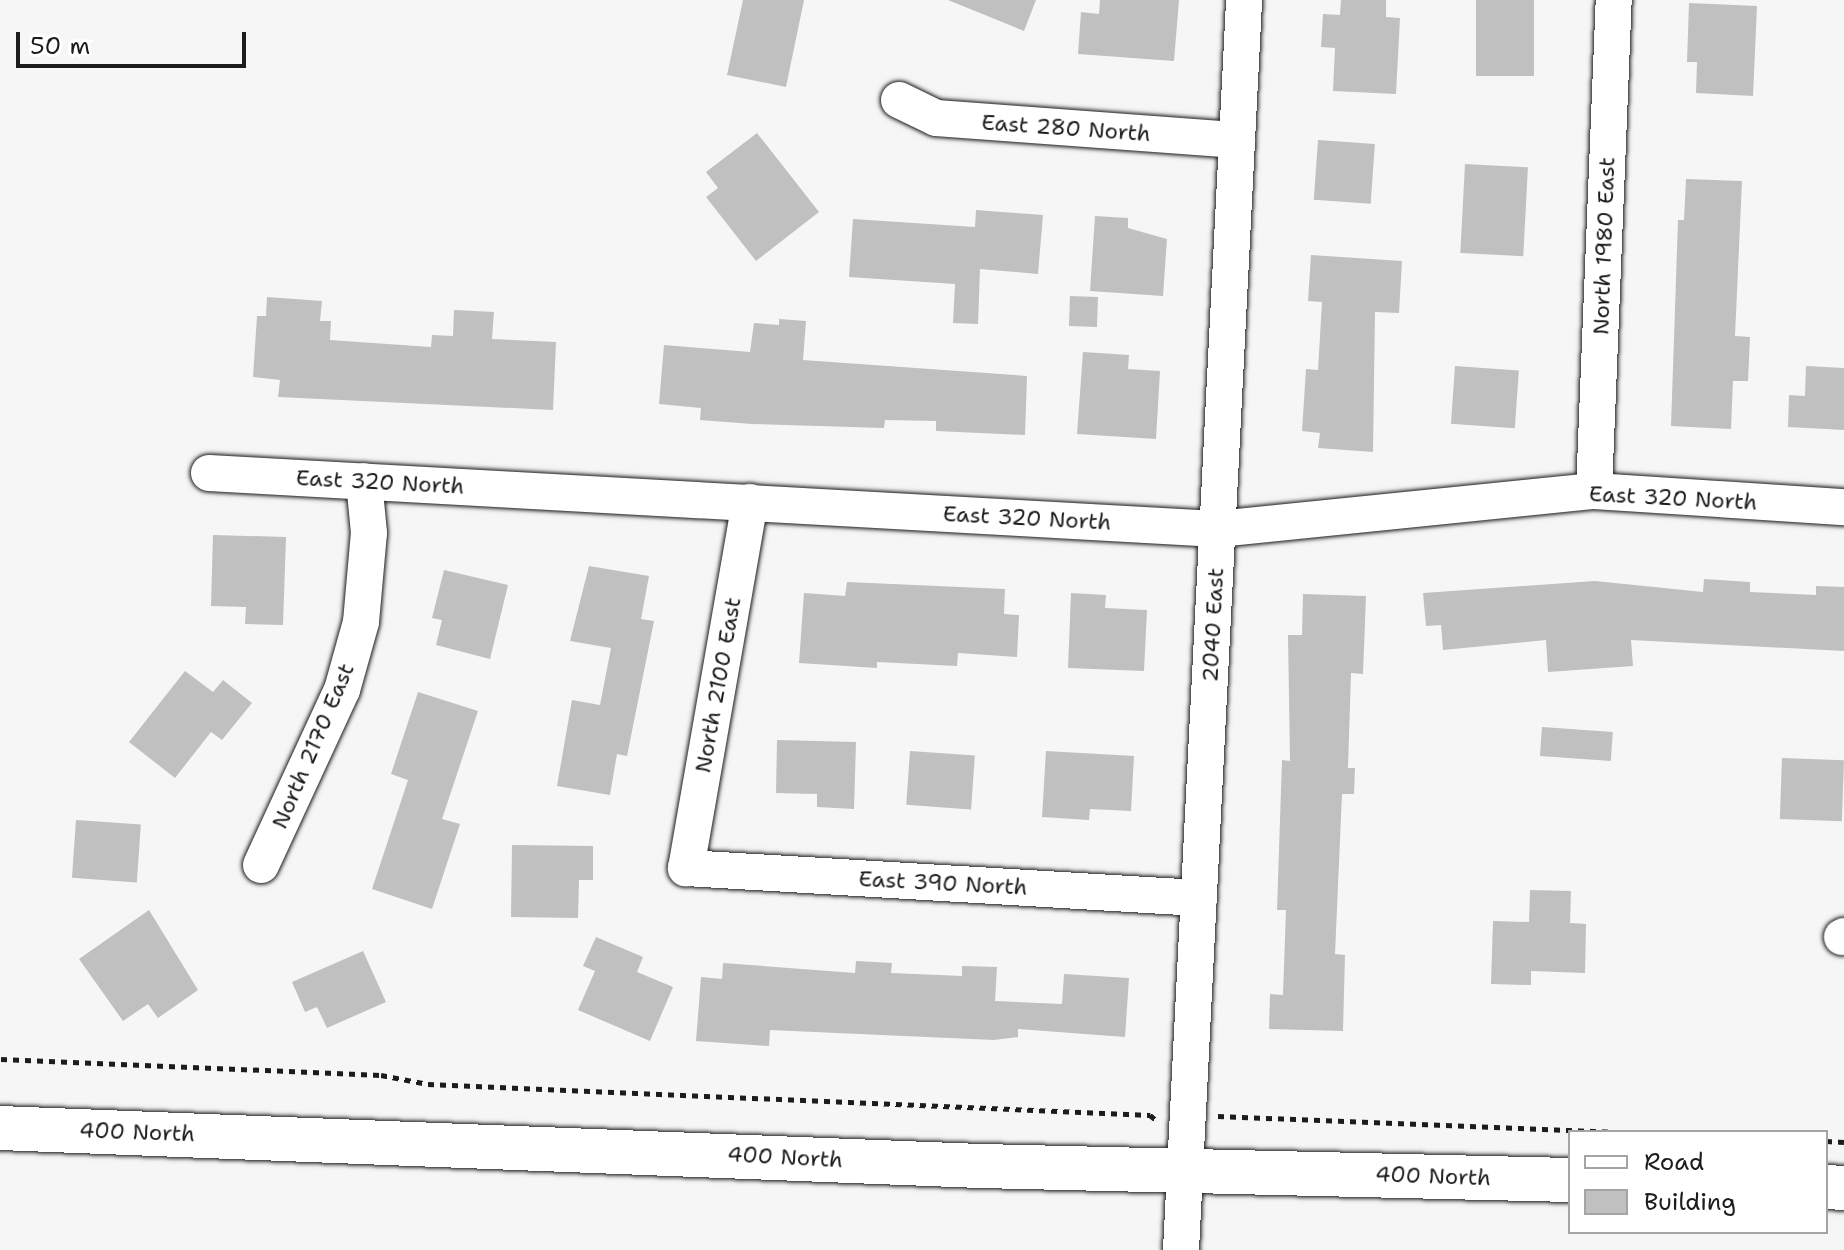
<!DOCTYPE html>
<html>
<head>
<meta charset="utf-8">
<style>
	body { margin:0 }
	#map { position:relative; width:1844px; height:1250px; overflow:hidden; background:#f6f6f6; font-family:"Shantell Sans",sans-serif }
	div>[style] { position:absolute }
	.building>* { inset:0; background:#c0c0c0; transform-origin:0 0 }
	.path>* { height:5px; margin-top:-2.5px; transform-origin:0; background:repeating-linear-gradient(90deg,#1c1c1c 0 6px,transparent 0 12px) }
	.roads { filter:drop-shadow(0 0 2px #1c1c1c) drop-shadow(0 0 2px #1c1c1c) }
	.minor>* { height:36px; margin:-18px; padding:0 18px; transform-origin:18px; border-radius:18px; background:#fff }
	.secondary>* { height:44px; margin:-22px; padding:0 22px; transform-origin:22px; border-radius:22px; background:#fff }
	span { translate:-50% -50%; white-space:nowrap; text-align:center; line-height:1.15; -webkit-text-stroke:8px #fff; paint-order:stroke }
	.street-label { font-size:22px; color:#1c1c1c }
	.legend { position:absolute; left:1568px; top:1130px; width:260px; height:104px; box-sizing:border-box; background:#fff; border:2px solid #a4a4a4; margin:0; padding:10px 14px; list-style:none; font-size:24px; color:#1c1c1c }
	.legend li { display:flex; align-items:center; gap:16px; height:40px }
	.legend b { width:40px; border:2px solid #a4a4a4 }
	.scale { position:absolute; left:16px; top:32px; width:230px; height:36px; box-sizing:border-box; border:4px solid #1c1c1c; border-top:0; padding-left:10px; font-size:24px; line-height:28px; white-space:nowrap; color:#1c1c1c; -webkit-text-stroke:6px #fff; paint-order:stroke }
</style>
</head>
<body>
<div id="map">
	<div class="building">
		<div style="clip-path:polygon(743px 0,804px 0,786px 87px,727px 75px)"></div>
		<div style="clip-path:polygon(948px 0,1036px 0,1024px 31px)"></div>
		<div style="clip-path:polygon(1100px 0,1179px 0,1174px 61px,1078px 54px,1081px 12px,1099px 14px)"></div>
		<div style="clip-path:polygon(1341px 0,1386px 0,1386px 17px,1400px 18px,1396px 94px,1333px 91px,1335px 48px,1321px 47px,1323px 14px,1340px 15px)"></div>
		<div style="left:1476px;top:0;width:58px;height:76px"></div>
		<div style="clip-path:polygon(1689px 3px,1757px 6px,1753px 96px,1696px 93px,1697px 62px,1687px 62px)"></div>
		<div style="clip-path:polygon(757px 133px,819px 212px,756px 261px,706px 197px,718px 188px,706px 172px)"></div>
		<div style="left:1318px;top:140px;width:57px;height:60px;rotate:4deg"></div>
		<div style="left:1465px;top:164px;width:63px;height:89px;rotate:3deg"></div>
		<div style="clip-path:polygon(1686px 179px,1742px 181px,1735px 336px,1750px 337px,1748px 381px,1733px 381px,1731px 429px,1671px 426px,1678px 220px,1684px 220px)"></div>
		<div style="clip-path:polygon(976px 210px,1043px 215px,1038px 274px,980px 269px,978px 324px,953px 323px,955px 284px,849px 277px,853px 219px,975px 227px)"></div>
		<div style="clip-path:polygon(1095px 216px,1128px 218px,1128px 228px,1167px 239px,1163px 296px,1090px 291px)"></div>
		<div style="clip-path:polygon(1311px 255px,1402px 261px,1399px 313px,1375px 312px,1373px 452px,1318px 448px,1320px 433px,1302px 431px,1306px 369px,1318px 370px,1322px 302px,1308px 301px)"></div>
		<div style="left:1070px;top:296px;width:28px;height:30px;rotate:2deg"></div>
		<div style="clip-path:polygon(267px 297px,322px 301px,320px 321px,331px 321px,330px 340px,431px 347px,432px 335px,453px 336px,454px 310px,494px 312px,492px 339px,556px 342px,553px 410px,278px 397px,280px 380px,253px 377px,257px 316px,266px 316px)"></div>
		<div style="clip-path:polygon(779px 319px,806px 321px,803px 360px,1027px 376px,1025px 435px,936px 431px,936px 421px,885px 420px,884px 428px,752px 424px,700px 420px,701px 408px,659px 404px,664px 345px,750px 352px,754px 323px,779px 325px)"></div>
		<div style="clip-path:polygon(1083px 352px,1129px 355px,1128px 369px,1160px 371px,1156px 439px,1077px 434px)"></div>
		<div style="left:1455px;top:366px;width:64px;height:58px;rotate:4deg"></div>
		<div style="clip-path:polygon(1806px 366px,1844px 368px,1844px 430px,1788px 427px,1789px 395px,1805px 396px)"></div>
		<div style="clip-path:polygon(213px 535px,286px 537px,283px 625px,245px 624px,246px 607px,211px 606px)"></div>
		<div style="clip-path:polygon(589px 566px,649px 576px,641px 619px,654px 621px,627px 756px,617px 754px,610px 795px,557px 786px,572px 700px,600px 705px,611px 648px,570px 641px)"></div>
		<div style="clip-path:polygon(444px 570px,508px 585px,490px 659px,436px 645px,442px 620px,432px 618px)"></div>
		<div style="clip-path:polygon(1704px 579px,1750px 582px,1750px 592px,1816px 595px,1816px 586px,1844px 587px,1844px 651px,1631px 640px,1633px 666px,1548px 672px,1546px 640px,1443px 650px,1441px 625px,1426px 626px,1423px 593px,1595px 581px,1703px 592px)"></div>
		<div style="clip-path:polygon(847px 582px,1005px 589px,1004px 614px,1019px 615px,1017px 657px,958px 653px,957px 666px,877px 662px,877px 668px,799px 663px,804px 593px,845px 596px)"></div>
		<div style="clip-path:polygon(1071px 593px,1106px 595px,1105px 608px,1147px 610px,1144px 671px,1068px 668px)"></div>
		<div style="clip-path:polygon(1303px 594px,1366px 596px,1363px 674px,1351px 673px,1348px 768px,1355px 768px,1354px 794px,1342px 794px,1335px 954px,1345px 955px,1343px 1031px,1269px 1029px,1270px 994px,1283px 995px,1286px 910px,1277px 910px,1282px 760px,1290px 761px,1288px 635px,1302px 635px)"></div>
		<div style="clip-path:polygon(185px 671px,213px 692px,223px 680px,252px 703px,222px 740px,211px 732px,175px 778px,129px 742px)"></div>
		<div style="clip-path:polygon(418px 692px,478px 711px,442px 819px,460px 824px,432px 909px,372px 889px,408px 780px,391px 774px)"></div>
		<div style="left:1542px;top:727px;width:71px;height:29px;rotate:4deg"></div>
		<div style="clip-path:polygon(777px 740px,856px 742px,854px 809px,817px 807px,817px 794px,776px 793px)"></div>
		<div style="left:910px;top:751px;width:65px;height:54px;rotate:4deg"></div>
		<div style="clip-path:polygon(1046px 751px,1134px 756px,1131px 811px,1090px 809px,1089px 820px,1042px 817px)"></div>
		<div style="left:1782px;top:758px;width:62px;height:61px;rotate:2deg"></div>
		<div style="left:76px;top:820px;width:65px;height:58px;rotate:4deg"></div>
		<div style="clip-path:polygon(512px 845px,593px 846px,593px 880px,579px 880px,578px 918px,511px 917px)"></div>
		<div style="clip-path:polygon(1530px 890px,1571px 891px,1570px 923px,1586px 924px,1585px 973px,1531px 971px,1531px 985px,1491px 984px,1493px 921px,1529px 922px)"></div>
		<div style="clip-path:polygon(149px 910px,198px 990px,158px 1018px,148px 1004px,123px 1021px,79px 959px)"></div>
		<div style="clip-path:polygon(596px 937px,643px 957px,637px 972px,673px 987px,650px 1041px,578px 1010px,595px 971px,583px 966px)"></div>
		<div style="clip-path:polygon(363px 951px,386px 1002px,327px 1028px,317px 1007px,305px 1012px,292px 982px)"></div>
		<div style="clip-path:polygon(856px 961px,892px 963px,891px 973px,962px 976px,962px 966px,997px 967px,995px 1001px,1062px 1004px,1064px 974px,1129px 978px,1125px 1037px,1018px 1029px,1018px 1037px,994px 1040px,770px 1030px,769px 1046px,696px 1041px,701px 977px,722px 979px,723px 963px,855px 973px)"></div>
	</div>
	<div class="path">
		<div style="left:1px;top:1059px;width:380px;rotate:2.4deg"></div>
		<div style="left:381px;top:1075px;width:48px;rotate:10.8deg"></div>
		<div style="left:428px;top:1084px;width:723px;rotate:2.46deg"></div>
		<div style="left:1150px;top:1115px;width:8px;rotate:40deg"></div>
		<div style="left:1218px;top:1116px;width:395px;rotate:2.3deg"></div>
		<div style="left:1826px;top:1141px;width:18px;rotate:3deg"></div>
	</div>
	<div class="roads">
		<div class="minor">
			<div style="left:899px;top:100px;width:41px;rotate:25.9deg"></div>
			<div style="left:936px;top:118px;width:302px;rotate:4.2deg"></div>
			<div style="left:209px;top:473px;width:1011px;rotate:3.18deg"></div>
			<div style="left:1218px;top:529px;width:378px;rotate:-5.8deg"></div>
			<div style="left:1594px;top:491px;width:251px;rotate:3.7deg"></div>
			<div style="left:1594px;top:491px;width:491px;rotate:-87.7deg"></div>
			<div style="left:750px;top:502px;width:372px;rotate:99.9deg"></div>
			<div style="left:686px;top:868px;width:514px;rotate:3.35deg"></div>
			<div style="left:261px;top:865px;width:193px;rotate:-65.2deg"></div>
			<div style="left:342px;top:690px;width:71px;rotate:-74.4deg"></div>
			<div style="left:361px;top:622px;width:89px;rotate:-84.9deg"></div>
			<div style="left:369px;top:533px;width:52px;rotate:-95.5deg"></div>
			<div style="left:1842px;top:937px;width:2px;rotate:-27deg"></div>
			<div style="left:1181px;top:1250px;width:1252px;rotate:-87.11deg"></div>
		</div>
		<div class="secondary">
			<div style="left:0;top:1128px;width:982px;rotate:2.22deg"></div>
			<div style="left:981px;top:1166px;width:589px;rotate:1.36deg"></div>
			<div style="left:1826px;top:1187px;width:18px;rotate:3deg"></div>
		</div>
	</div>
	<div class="street-label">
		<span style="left:1066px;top:128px;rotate:4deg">East 280 North</span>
		<span style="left:1604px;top:246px;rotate:-88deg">North 1980 East</span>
		<span style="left:380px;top:482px;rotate:3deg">East 320 North</span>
		<span style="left:1673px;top:498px;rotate:3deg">East 320 North</span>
		<span style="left:1027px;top:518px;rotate:3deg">East 320 North</span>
		<span style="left:1213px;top:625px;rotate:-87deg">2040 East</span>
		<span style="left:718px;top:685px;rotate:-80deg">North 2100 East</span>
		<span style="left:313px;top:746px;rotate:-67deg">North 2170 East</span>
		<span style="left:943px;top:883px;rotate:3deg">East 390 North</span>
		<span style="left:137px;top:1132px;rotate:2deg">400 North</span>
		<span style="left:785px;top:1157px;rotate:3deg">400 North</span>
		<span style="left:1433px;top:1176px;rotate:2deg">400 North</span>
	</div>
	<ul class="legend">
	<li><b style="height:10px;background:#fff"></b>Road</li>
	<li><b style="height:22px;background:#c0c0c0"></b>Building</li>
	</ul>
	<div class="scale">50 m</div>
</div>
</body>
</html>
